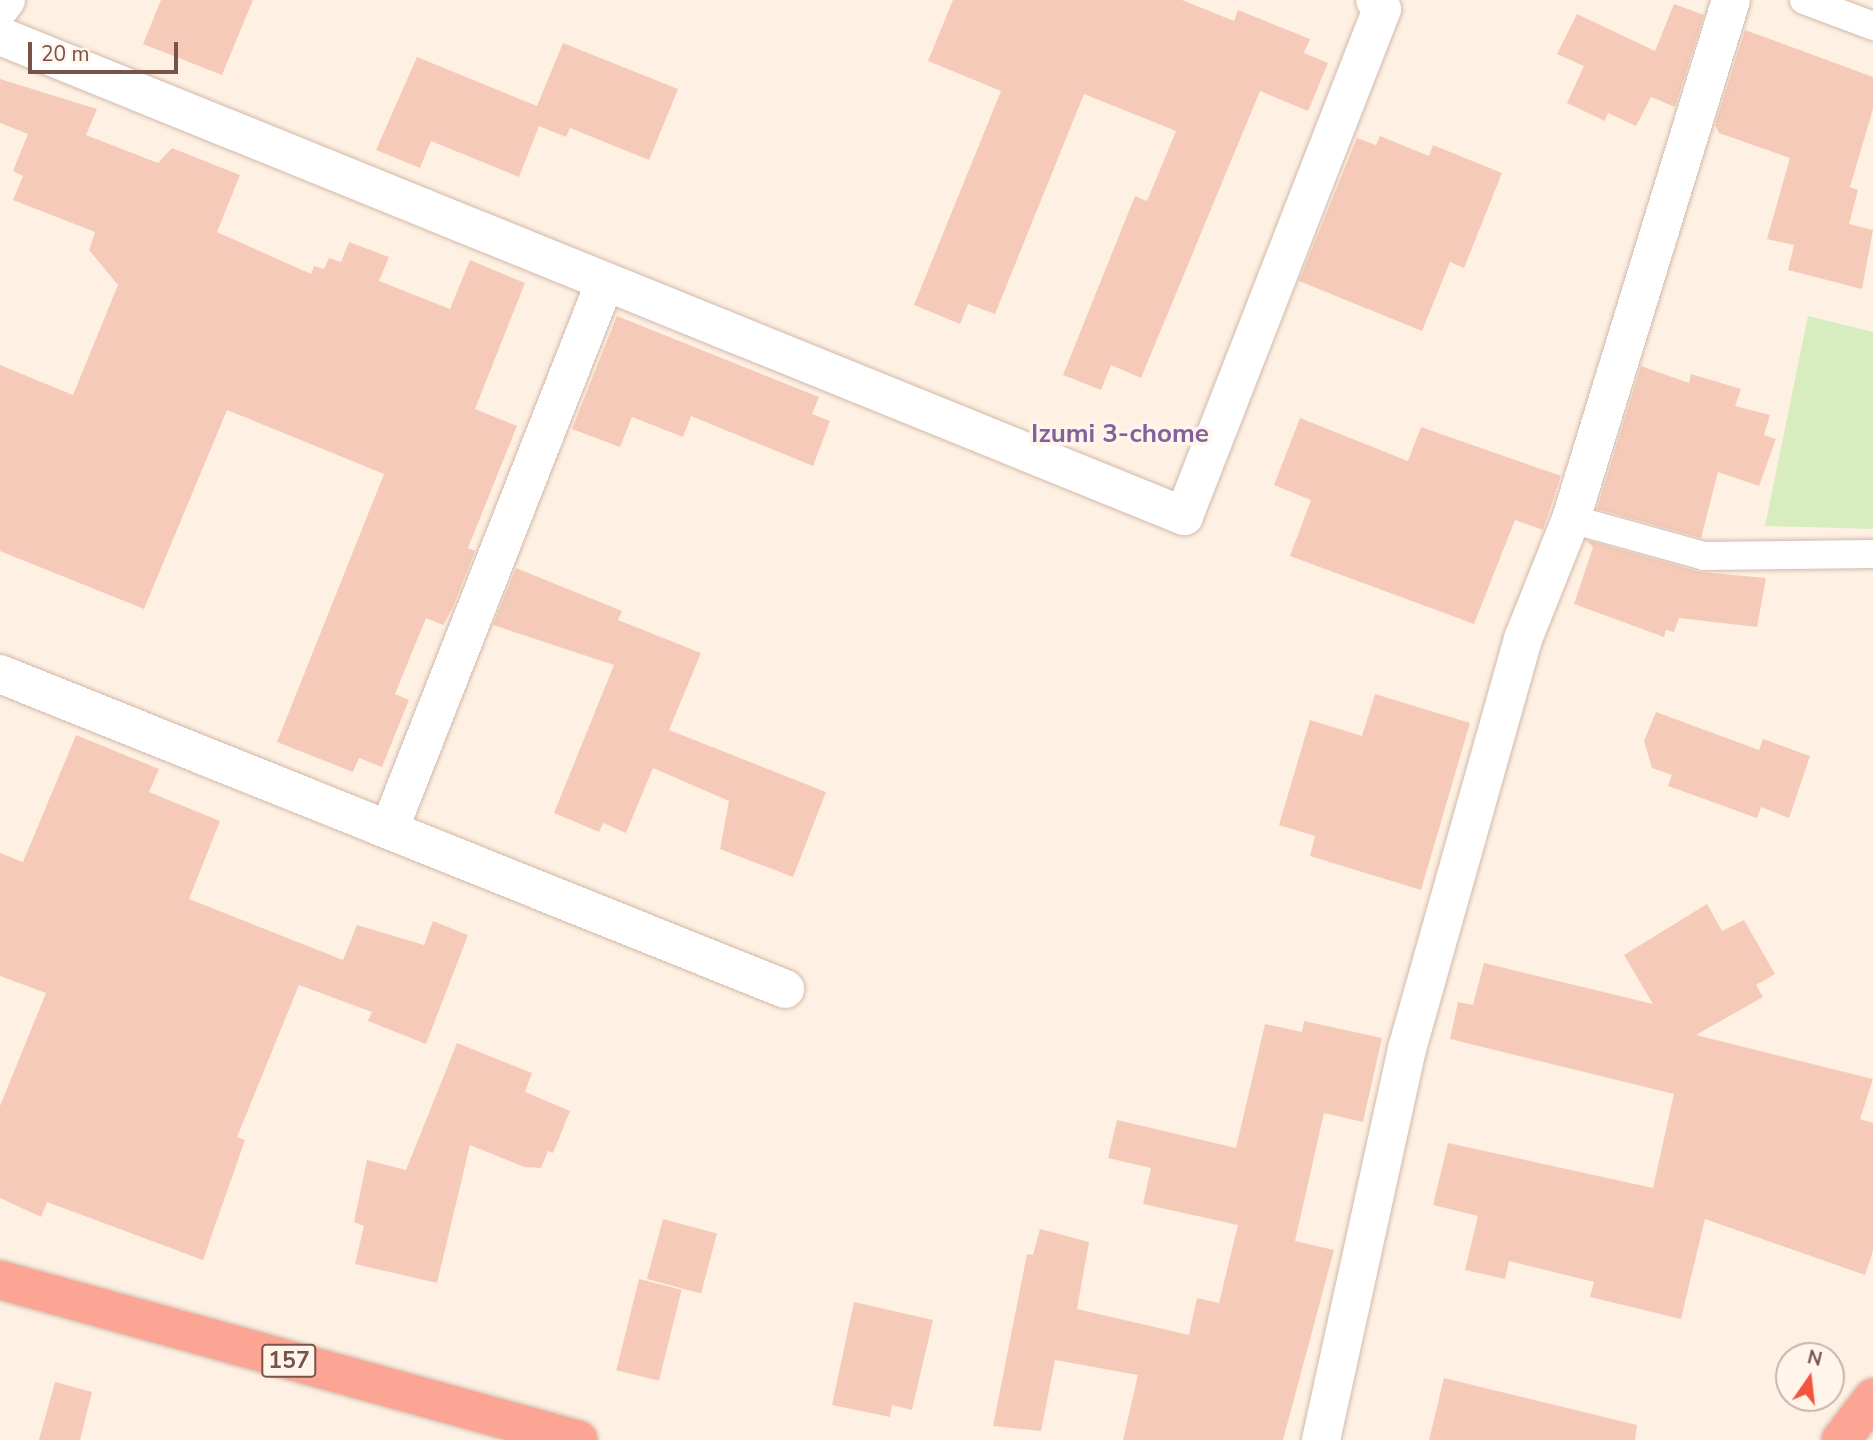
<!DOCTYPE html>
<html>
<head>
<meta charset="utf-8">
<style>
	body { margin:0 }
	#map { position:relative; width:1873px; height:1440px; overflow:hidden; background:#fef1e3; font-family:"Nunito Sans",sans-serif }
	div>[style] { position:absolute }
	.green>* { inset:0; background:#d7edc0 }
	.building>* { inset:0; background:#f6cab8; transform-origin:0 0 }
	.roads { filter:drop-shadow(0 0 2px #d2b9ab) drop-shadow(0 0 2px #d2b9ab) }
	.lane>* { height:28px; margin:-14px; padding:0 14px; transform-origin:14px; border-radius:14px; background:#fff }
	.street>* { height:38px; margin:-19px; padding:0 19px; transform-origin:19px; border-radius:19px; background:#fff }
	.highway>* { height:38px; margin:-19px; padding:0 19px; transform-origin:19px; border-radius:19px; background:#fda595 }
	span { translate:-50% -50%; white-space:nowrap; text-align:center; line-height:1.15; -webkit-text-stroke:7px #fff5eb; paint-order:stroke }
	.shield-label span { padding:2px 5px; background:#fff5eb; border:2px solid; border-radius:5px; -webkit-text-stroke-width:0 }
	.shield-label { font-size:23px; color:#785347; font-weight:700 }
	.neighbourhood-label { font-size:26px; color:#83619d; font-weight:700 }
	.north { position:absolute; left:1775px; top:1342px; width:70px; height:70px; box-sizing:border-box; background:#fff5eb; border:2px solid #c9b4a9; border-radius:50%; rotate:14deg; font-size:19px; font-weight:700; line-height:28px; text-align:center; color:#785347 }
	.north::after { content:''; display:block; margin:auto; width:24px; height:32px; background:#f2543e; clip-path:polygon(50% 0,100% 100%,50% 72%,0 100%) }
	.scale { position:absolute; left:28px; top:42px; width:150px; height:32px; box-sizing:border-box; border:4px solid #785347; border-top:0; padding-left:9px; font-size:21px; line-height:24px; white-space:nowrap; color:#785347; -webkit-text-stroke:5px #fff5eb; paint-order:stroke }
</style>
</head>
<body>
<div id="map">
	<div class="green">
		<div style="clip-path:polygon(1808px 316px,1873px 332px,1873px 529px,1765px 526px)"></div>
	</div>
	<div class="building">
		<div style="clip-path:polygon(161px 0,253px 0,222px 75px,143px 44px)"></div>
		<div style="clip-path:polygon(953px 0,1182px 0,1234px 21px,1238px 10px,1310px 39px,1304px 53px,1328px 63px,1308px 111px,1260px 91px,1141px 378px,1111px 365px,1101px 390px,1063px 375px,1135px 196px,1147px 201px,1176px 131px,1084px 94px,995px 314px,968px 304px,960px 324px,914px 305px,1001px 91px,928px 61px)"></div>
		<div style="clip-path:polygon(1674px 4px,1704px 15px,1675px 107px,1651px 97px,1636px 126px,1608px 113px,1605px 121px,1567px 103px,1584px 66px,1557px 54px,1577px 14px,1655px 51px)"></div>
		<div style="clip-path:polygon(1745px 30px,1873px 77px,1873px 109px,1850px 187px,1858px 190px,1849px 224px,1873px 230px,1862px 289px,1788px 270px,1794px 245px,1767px 239px,1790px 158px,1719px 133px,1715px 125px)"></div>
		<div style="clip-path:polygon(563px 43px,678px 89px,649px 160px,570px 128px,566px 137px,539px 126px,519px 177px,431px 141px,420px 168px,376px 150px,417px 57px,537px 106px)"></div>
		<div style="clip-path:polygon(0 79px,97px 109px,86px 135px,158px 163px,172px 148px,240px 175px,217px 232px,311px 274px,314px 266px,324px 269px,329px 258px,341px 262px,349px 242px,389px 257px,379px 281px,450px 309px,470px 260px,525px 283px,475px 409px,517px 426px,468px 548px,475px 551px,452px 609px,443px 625px,426px 618px,395px 694px,409px 700px,382px 767px,359px 758px,353px 772px,277px 742px,384px 474px,227px 410px,144px 609px,0 551px,0 365px,73px 395px,118px 285px,89px 250px,95px 232px,13px 200px,23px 176px,13px 171px,28px 134px,0 123px)"></div>
		<div style="clip-path:polygon(1380px 136px,1429px 156px,1433px 145px,1502px 173px,1464px 268px,1450px 262px,1422px 331px,1299px 281px,1357px 138px,1376px 145px)"></div>
		<div style="clip-path:polygon(617px 316px,819px 397px,812px 414px,830px 421px,813px 466px,691px 416px,683px 437px,632px 417px,620px 447px,572px 429px)"></div>
		<div style="clip-path:polygon(1641px 366px,1689px 383px,1691px 374px,1741px 389px,1735px 406px,1770px 415px,1764px 435px,1776px 439px,1759px 486px,1718px 472px,1701px 538px,1597px 509px)"></div>
		<div style="clip-path:polygon(1300px 418px,1408px 461px,1421px 427px,1561px 476px,1543px 530px,1515px 520px,1474px 624px,1290px 556px,1311px 500px,1274px 485px)"></div>
		<div style="clip-path:polygon(1586px 540px,1700px 572px,1766px 578px,1757px 627px,1679px 618px,1674px 632px,1666px 630px,1664px 637px,1574px 604px,1593px 547px)"></div>
		<div style="clip-path:polygon(516px 568px,622px 611px,618px 620px,701px 653px,669px 730px,826px 792px,793px 877px,720px 849px,729px 801px,653px 768px,626px 833px,603px 823px,599px 832px,554px 813px,614px 665px,493px 625px)"></div>
		<div style="clip-path:polygon(1375px 694px,1470px 723px,1421px 890px,1310px 856px,1315px 836px,1279px 825px,1310px 720px,1362px 736px)"></div>
		<div style="clip-path:polygon(1656px 712px,1759px 750px,1763px 739px,1810px 756px,1789px 818px,1761px 807px,1757px 818px,1668px 786px,1672px 775px,1652px 768px,1644px 741px)"></div>
		<div style="clip-path:polygon(76px 735px,159px 769px,149px 792px,220px 821px,189px 899px,343px 960px,357px 925px,424px 945px,433px 921px,468px 935px,426px 1044px,368px 1021px,372px 1012px,299px 985px,237px 1137px,245px 1140px,203px 1260px,47px 1202px,41px 1217px,0 1198px,0 1106px,46px 993px,0 976px,0 853px,23px 862px)"></div>
		<div style="clip-path:polygon(1707px 904px,1722px 931px,1744px 920px,1775px 974px,1756px 985px,1763px 997px,1696px 1035px,1873px 1079px,1860px 1119px,1873px 1123px,1873px 1251px,1865px 1275px,1705px 1219px,1681px 1319px,1590px 1297px,1594px 1282px,1509px 1261px,1505px 1279px,1465px 1270px,1478px 1216px,1433px 1205px,1448px 1143px,1653px 1188px,1674px 1094px,1450px 1039px,1458px 1002px,1473px 1005px,1484px 963px,1653px 1004px,1624px 955px)"></div>
		<div style="clip-path:polygon(1304px 1021px,1382px 1038px,1363px 1122px,1324px 1113px,1295px 1241px,1334px 1250px,1283px 1440px,1123px 1440px,1138px 1375px,1055px 1360px,1041px 1431px,993px 1426px,1027px 1254px,1033px 1255px,1040px 1229px,1089px 1242px,1077px 1309px,1189px 1335px,1197px 1298px,1219px 1303px,1238px 1225px,1143px 1204px,1151px 1168px,1108px 1158px,1117px 1120px,1236px 1148px,1265px 1024px,1302px 1032px)"></div>
		<div style="clip-path:polygon(457px 1043px,532px 1073px,525px 1092px,570px 1111px,553px 1153px,548px 1151px,541px 1168px,524px 1167px,470px 1145px,437px 1283px,355px 1264px,364px 1226px,354px 1222px,367px 1160px,406px 1170px)"></div>
		<div style="left:663px;top:1219px;width:56px;height:62px;rotate:15deg"></div>
		<div style="left:639px;top:1279px;width:44px;height:94px;rotate:14deg"></div>
		<div style="clip-path:polygon(854px 1302px,933px 1320px,912px 1410px,892px 1405px,890px 1417px,832px 1405px)"></div>
		<div style="clip-path:polygon(1444px 1378px,1637px 1425px,1635px 1440px,1429px 1440px)"></div>
		<div style="clip-path:polygon(55px 1382px,92px 1392px,80px 1440px,39px 1440px)"></div>
	</div>
	<div class="roads">
		<div class="lane">
			<div style="left:1804px;top:0;width:74px;rotate:20.6deg"></div>
			<div style="left:1571px;top:519px;width:138px;rotate:15.5deg"></div>
			<div style="left:1704px;top:556px;width:169px;rotate:-0.7deg"></div>
		</div>
		<div class="street">
			<div style="left:0;top:8px;width:10px;rotate:-53deg"></div>
			<div style="left:0;top:36px;width:1278px;rotate:22.07deg"></div>
			<div style="left:1184px;top:516px;width:544px;rotate:-68.67deg"></div>
			<div style="left:1382px;top:9px;width:11px;rotate:-128deg"></div>
			<div style="left:0;top:674px;width:846px;rotate:21.86deg"></div>
			<div style="left:389px;top:830px;width:589px;rotate:-68.49deg"></div>
			<div style="left:1321px;top:1440px;width:400px;rotate:-77.6deg"></div>
			<div style="left:1407px;top:1049px;width:426px;rotate:-74.2deg"></div>
			<div style="left:1523px;top:639px;width:129px;rotate:-68.2deg"></div>
			<div style="left:1571px;top:519px;width:543px;rotate:-72.87deg"></div>
		</div>
		<div class="highway">
			<div style="left:0;top:1280px;width:600px;rotate:15.47deg"></div>
			<div style="left:1841px;top:1440px;width:53px;rotate:-52.7deg"></div>
		</div>
	</div>
	<div class="shield-label">
		<span style="left:289px;top:1361px">157</span>
	</div>
	<div class="neighbourhood-label">
		<span style="left:1120px;top:434px">Izumi 3-chome</span>
	</div>
	<div class="north">N</div>
	<div class="scale">20 m</div>
</div>
</body>
</html>
